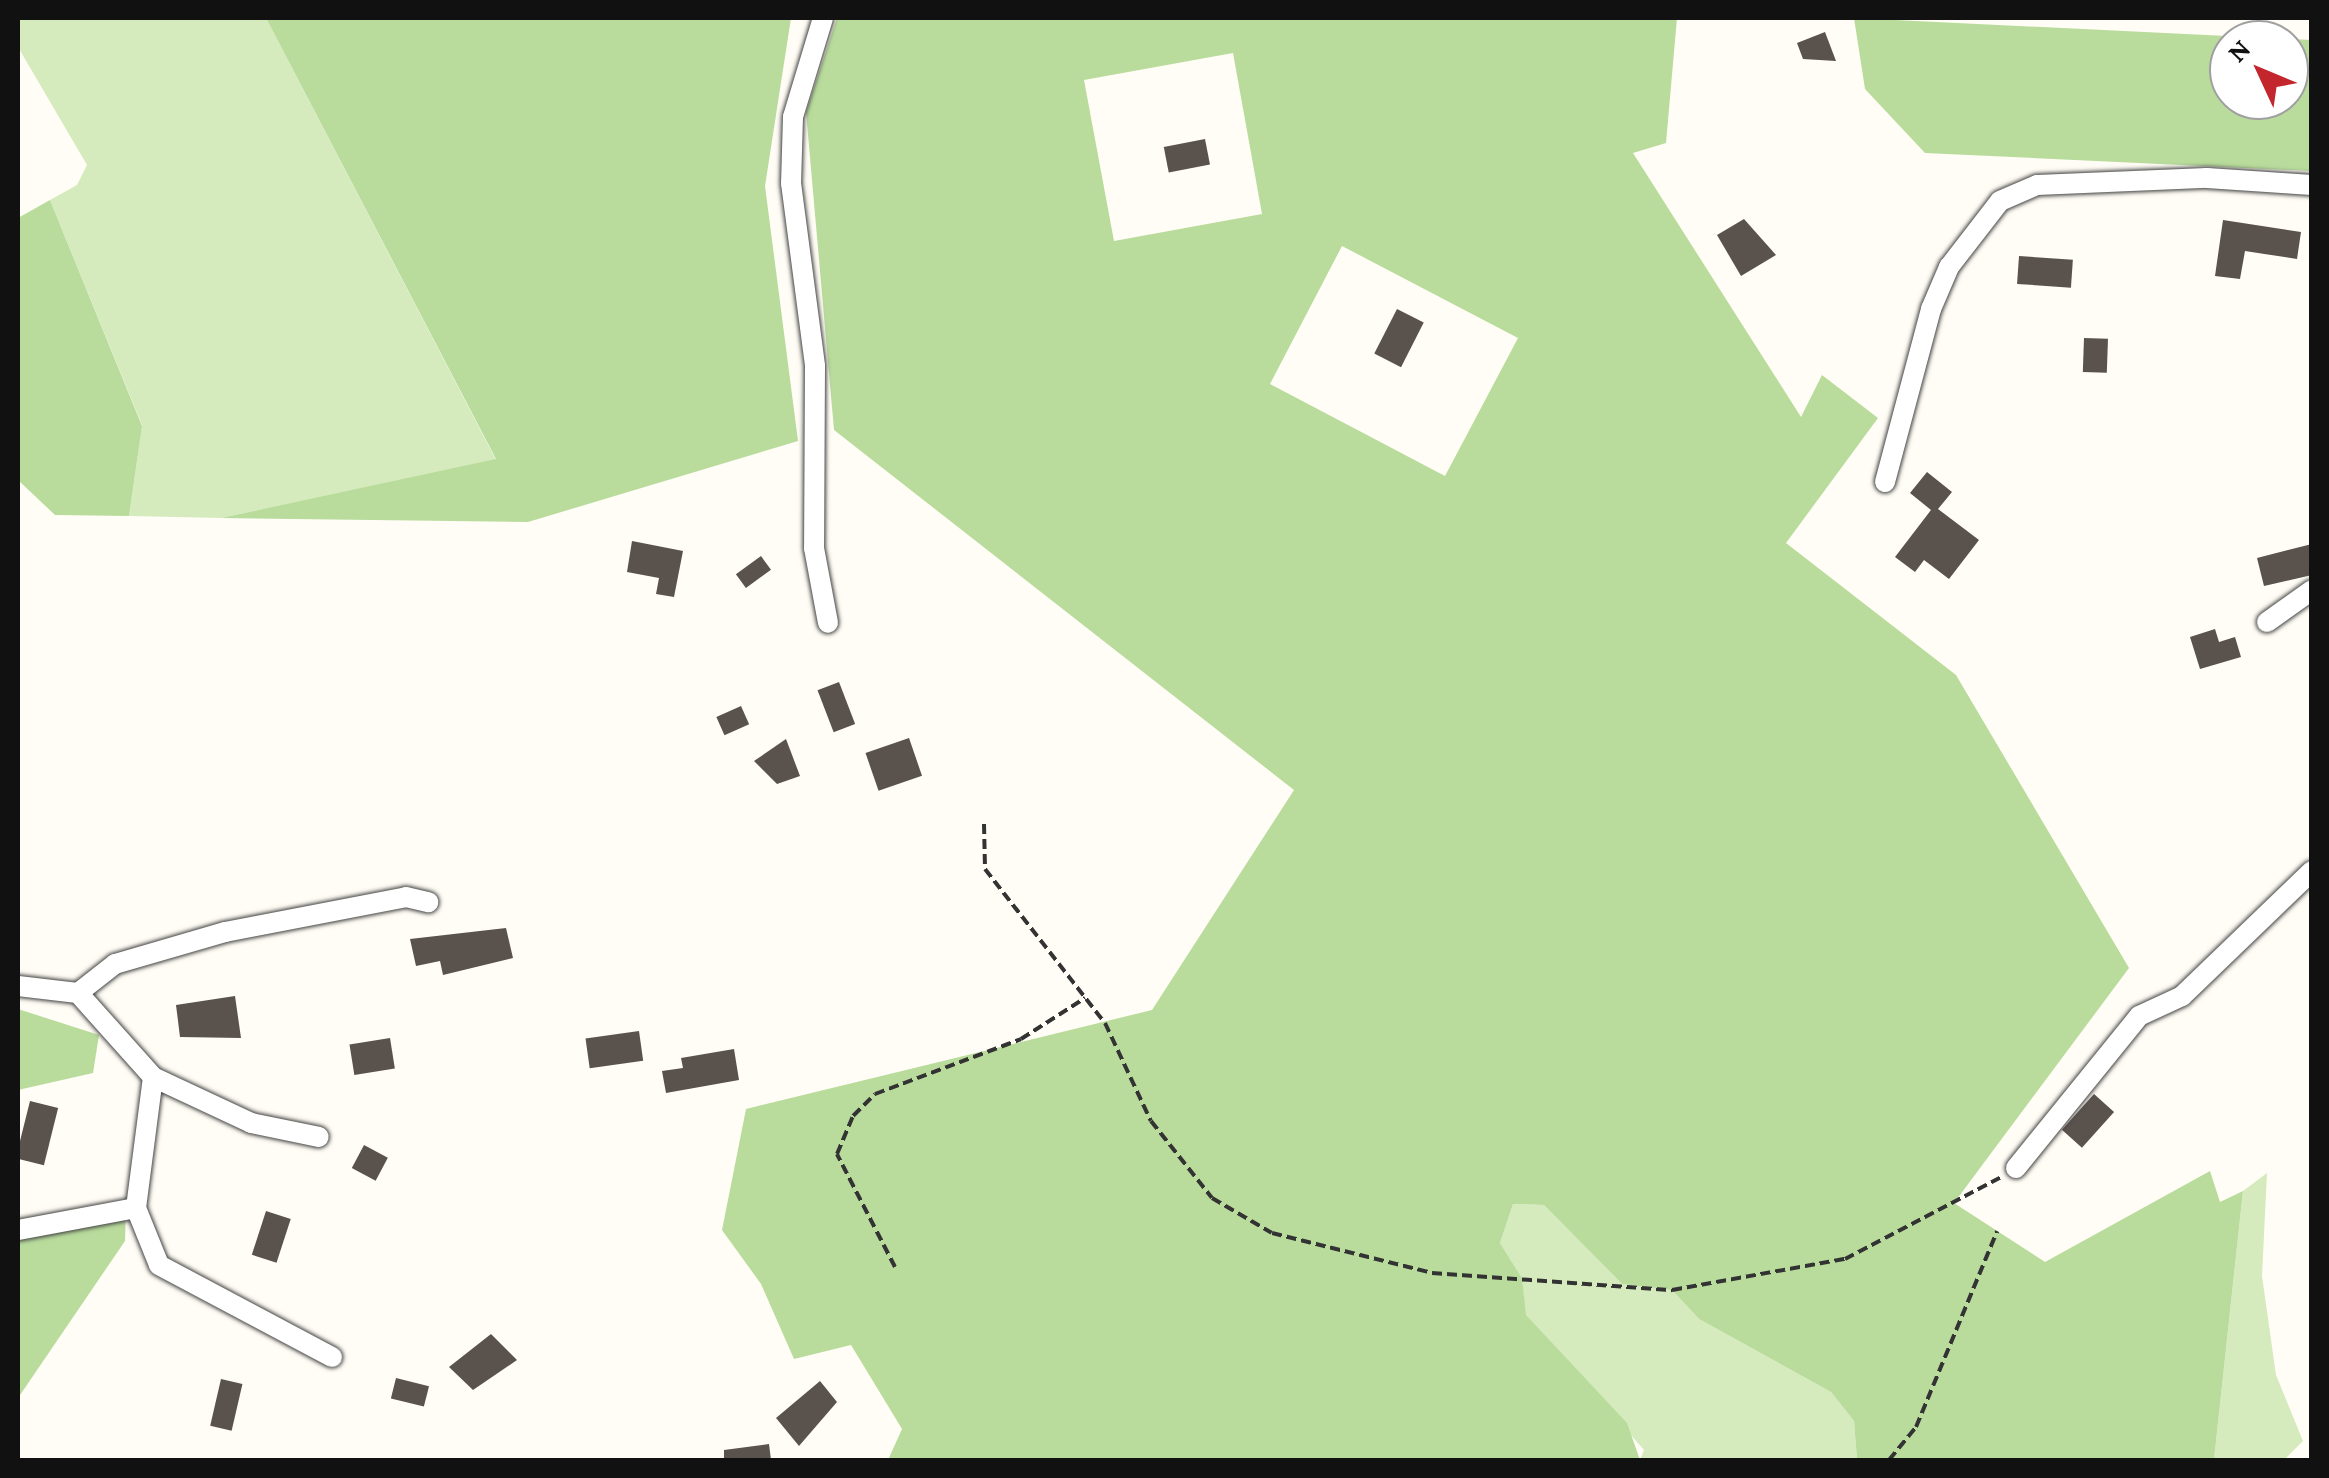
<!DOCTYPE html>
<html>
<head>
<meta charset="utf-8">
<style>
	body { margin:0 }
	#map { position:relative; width:2329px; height:1478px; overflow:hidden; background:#fffdf5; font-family:"Crimson Pro",serif }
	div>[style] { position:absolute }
	.green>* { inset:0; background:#d5ebbd }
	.forest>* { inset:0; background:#b9dc9c }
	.building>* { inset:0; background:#5a524d; transform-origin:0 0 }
	.path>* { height:4px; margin-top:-2px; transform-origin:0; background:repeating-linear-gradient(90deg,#333 0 10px,transparent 0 15px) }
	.roads { filter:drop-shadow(0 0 2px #444) drop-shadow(0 0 2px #444) }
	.street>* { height:20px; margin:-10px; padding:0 10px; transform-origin:10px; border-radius:10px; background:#fff }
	span { translate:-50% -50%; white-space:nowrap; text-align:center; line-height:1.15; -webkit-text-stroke:10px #fff; paint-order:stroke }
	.frame { position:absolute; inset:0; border:20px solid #111; pointer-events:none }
	.north { position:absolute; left:2209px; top:20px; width:100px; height:100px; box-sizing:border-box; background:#fff; border:2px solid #a0a0a0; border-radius:50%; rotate:314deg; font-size:28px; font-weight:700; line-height:40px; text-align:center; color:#111 }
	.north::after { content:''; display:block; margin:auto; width:35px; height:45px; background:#c4262e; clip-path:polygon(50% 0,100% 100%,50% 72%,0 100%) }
</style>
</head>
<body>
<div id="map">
	<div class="green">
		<div style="clip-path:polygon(18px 18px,266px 18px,496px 460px,221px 518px,129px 516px,142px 425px,50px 200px,77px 185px,87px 165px,18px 47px)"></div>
		<div style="clip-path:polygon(2267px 1173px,2262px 1276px,2276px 1375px,2303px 1441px,2284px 1460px,2214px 1460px,2243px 1191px)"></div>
		<div style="clip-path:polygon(1513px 1204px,1544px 1205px,1622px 1284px,1672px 1290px,1699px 1319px,1831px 1392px,1854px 1421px,1857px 1460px,1640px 1460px,1644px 1450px,1525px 1314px,1522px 1278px,1500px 1243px)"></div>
	</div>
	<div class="forest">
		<div style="clip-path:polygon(266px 18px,791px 18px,765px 186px,798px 441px,528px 522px,221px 518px,496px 459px)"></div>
		<div style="clip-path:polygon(evenodd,837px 18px,1677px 18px,1666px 143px,1633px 153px,1801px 417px,1822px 375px,1878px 418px,1786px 543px,1956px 675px,2129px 968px,1954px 1203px,2045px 1262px,2210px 1171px,2220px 1202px,2243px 1191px,2214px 1460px,1857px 1460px,1854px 1421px,1831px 1392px,1699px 1319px,1672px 1290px,1622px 1284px,1544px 1205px,1513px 1204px,1500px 1243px,1522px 1278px,1526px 1315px,1627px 1423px,1640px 1460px,888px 1460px,902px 1429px,851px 1345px,794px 1359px,761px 1284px,722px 1230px,746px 1109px,1152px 1010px,1294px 790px,834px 430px,806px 112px,837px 18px,1233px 53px,1262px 214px,1114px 241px,1084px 80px,1233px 53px,837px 18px,1342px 246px,1518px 338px,1445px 476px,1270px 384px,1342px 246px)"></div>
		<div style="clip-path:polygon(evenodd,1854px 18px,2311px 40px,2311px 171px,1925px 153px,1865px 89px,1854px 18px,2289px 40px,2289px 100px,2229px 100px,2229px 40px,2289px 40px)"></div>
		<div style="clip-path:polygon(50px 200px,142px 426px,129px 516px,55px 515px,18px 480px,18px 218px)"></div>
		<div style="clip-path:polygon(18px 1009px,99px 1035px,93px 1073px,18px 1090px)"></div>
		<div style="clip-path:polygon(126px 1206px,125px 1241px,18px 1398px,18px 1229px)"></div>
	</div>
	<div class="building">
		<div style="clip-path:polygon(1825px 32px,1836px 61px,1803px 59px,1797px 43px)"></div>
		<div style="left:1205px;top:139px;width:26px;height:42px;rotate:79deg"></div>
		<div style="clip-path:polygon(1744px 219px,1776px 255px,1741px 276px,1717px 235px)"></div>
		<div style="clip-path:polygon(2223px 220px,2301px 232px,2297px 259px,2245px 251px,2240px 279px,2215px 276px)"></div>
		<div style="left:2019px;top:256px;width:54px;height:28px;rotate:4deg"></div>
		<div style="left:1397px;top:309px;width:30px;height:50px;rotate:27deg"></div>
		<div style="left:2084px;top:338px;width:24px;height:34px;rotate:2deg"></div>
		<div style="clip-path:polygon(1927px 472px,1952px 492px,1938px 509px,1979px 540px,1949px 579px,1924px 560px,1915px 572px,1895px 557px,1931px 510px,1910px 493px)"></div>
		<div style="clip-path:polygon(632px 541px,683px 551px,674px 597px,656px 594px,659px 578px,627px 572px)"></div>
		<div style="clip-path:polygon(2312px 544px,2312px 575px,2264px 586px,2257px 558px)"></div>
		<div style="left:761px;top:556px;width:17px;height:31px;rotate:54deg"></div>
		<div style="clip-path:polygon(2215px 629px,2219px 642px,2235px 637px,2241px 657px,2200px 669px,2190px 637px)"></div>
		<div style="left:839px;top:682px;width:45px;height:23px;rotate:69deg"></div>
		<div style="left:741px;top:706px;width:20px;height:27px;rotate:66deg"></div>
		<div style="left:909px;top:738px;width:40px;height:46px;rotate:71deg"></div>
		<div style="clip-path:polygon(786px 739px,800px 776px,777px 784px,754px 761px)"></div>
		<div style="clip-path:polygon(506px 928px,513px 958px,443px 975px,440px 961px,416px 966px,410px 939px)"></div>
		<div style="clip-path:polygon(235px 996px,241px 1038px,180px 1037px,176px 1005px)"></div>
		<div style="left:639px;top:1031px;width:30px;height:54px;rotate:82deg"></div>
		<div style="left:390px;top:1038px;width:31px;height:41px;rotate:81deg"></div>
		<div style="clip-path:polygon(734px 1049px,739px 1080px,666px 1093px,662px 1071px,683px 1068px,681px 1058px)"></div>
		<div style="left:2094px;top:1094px;width:27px;height:48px;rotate:42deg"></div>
		<div style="left:30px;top:1101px;width:29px;height:59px;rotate:14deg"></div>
		<div style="left:364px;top:1145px;width:27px;height:26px;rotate:28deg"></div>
		<div style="left:266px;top:1211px;width:26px;height:46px;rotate:18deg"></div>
		<div style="clip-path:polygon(491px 1334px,517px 1360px,473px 1390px,449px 1367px)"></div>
		<div style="left:396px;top:1378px;width:34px;height:21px;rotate:14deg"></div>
		<div style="left:221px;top:1379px;width:22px;height:48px;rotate:13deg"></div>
		<div style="clip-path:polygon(820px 1381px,837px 1402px,799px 1446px,776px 1418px)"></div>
		<div style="clip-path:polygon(769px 1444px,771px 1460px,724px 1460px,724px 1450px)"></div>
	</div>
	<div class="path">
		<div style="left:984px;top:824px;width:45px;rotate:88.7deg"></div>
		<div style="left:985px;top:869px;width:195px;rotate:52.1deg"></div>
		<div style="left:1105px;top:1023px;width:108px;rotate:64.9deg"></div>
		<div style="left:1151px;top:1121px;width:98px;rotate:51.6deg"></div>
		<div style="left:1212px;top:1198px;width:69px;rotate:30.3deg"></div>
		<div style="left:1272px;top:1233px;width:165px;rotate:14deg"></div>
		<div style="left:1432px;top:1273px;width:241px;rotate:4.1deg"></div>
		<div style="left:1672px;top:1290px;width:176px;rotate:-10.2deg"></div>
		<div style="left:1845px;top:1259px;width:176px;rotate:-27.7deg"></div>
		<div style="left:895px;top:1267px;width:127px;rotate:-117.2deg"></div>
		<div style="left:837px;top:1154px;width:41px;rotate:-67.2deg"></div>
		<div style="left:853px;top:1116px;width:31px;rotate:-45deg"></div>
		<div style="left:875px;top:1094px;width:156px;rotate:-20.6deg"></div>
		<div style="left:1021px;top:1039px;width:76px;rotate:-32.6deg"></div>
		<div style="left:1889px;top:1460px;width:43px;rotate:-50.7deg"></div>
		<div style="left:1916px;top:1427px;width:212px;rotate:-67.5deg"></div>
	</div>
	<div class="roads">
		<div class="street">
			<div style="left:823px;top:18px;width:103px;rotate:106.9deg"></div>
			<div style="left:793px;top:117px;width:66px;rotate:91.7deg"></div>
			<div style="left:791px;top:183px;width:185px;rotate:82.5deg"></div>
			<div style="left:815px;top:366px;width:182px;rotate:90.3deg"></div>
			<div style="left:814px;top:548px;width:76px;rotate:79.4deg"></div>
			<div style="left:1885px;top:482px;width:179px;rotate:-75.1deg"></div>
			<div style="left:1931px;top:309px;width:46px;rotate:-66.8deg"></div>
			<div style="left:1949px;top:267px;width:83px;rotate:-52.3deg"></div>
			<div style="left:2000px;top:201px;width:40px;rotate:-23.4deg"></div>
			<div style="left:2037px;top:185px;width:170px;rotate:-2.4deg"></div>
			<div style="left:2207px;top:178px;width:105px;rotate:3.8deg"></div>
			<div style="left:2267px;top:622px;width:55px;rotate:-35.4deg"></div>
			<div style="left:18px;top:986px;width:60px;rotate:6.7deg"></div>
			<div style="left:78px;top:993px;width:113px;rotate:48.2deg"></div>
			<div style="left:153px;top:1077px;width:132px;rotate:97.4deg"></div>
			<div style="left:136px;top:1208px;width:61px;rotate:68deg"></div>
			<div style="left:159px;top:1265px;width:196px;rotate:28deg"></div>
			<div style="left:78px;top:993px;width:47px;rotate:-38.1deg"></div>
			<div style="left:115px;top:964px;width:115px;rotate:-16.2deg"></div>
			<div style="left:225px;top:932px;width:184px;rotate:-10.9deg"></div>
			<div style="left:406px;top:897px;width:23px;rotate:13deg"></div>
			<div style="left:153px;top:1077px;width:108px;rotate:25.1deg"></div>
			<div style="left:251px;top:1123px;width:69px;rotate:11.6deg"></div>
			<div style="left:2016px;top:1168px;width:196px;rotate:-51deg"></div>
			<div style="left:2139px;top:1016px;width:47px;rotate:-24.9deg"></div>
			<div style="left:2182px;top:996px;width:180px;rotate:-43.9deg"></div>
			<div style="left:18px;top:1230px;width:120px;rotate:-10.6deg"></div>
		</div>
	</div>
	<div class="frame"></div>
	<div class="north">N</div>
</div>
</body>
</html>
